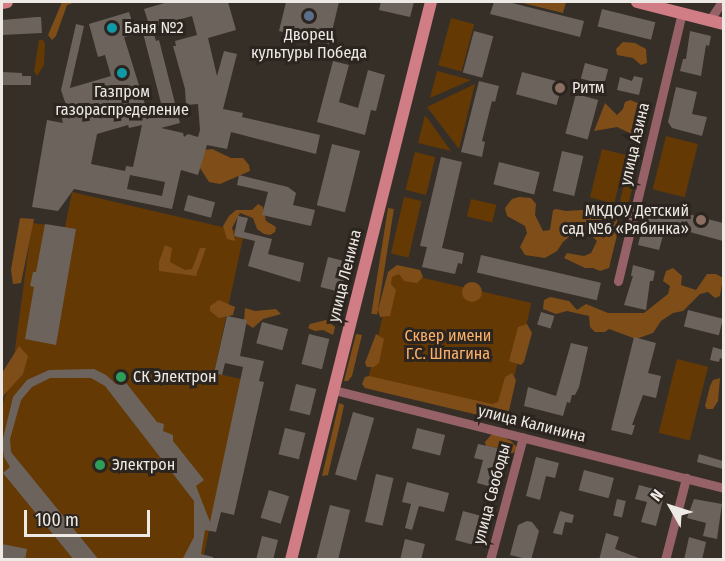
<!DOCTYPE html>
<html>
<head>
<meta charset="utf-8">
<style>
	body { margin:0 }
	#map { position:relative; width:725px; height:561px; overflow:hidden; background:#362f28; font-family:"Fira Sans Condensed",sans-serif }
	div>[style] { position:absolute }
	.green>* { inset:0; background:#653904; transform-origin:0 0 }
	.forest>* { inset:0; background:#7f4d18; transform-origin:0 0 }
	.round { border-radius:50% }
	.building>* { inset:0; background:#6c635d; transform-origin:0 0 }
	.street>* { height:9px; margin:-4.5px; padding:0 4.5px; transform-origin:4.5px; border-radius:4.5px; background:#976267 }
	.secondary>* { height:12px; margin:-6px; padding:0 6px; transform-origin:6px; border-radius:6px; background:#d17d86 }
	.dots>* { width:16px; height:16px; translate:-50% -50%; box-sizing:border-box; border:3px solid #2c251f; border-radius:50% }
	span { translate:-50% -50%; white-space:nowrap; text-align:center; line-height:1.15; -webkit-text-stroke:6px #2c251f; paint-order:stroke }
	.poi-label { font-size:16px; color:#ede9e4 }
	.left { translate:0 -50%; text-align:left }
	.right { translate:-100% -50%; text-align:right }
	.street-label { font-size:16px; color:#ede9e4 }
	.park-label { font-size:16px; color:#fbb06a }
	.frame { position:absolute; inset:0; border:3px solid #ede9e4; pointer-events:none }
	.north { position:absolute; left:641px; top:477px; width:60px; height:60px; -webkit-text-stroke:4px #2c251f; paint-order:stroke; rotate:309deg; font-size:16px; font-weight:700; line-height:24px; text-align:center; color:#ede9e4 }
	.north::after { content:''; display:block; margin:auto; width:21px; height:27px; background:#ede9e4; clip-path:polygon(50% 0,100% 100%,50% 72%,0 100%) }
	.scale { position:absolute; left:24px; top:510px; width:126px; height:27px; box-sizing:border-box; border:3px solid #ede9e4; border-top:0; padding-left:8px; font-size:18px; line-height:21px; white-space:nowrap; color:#ede9e4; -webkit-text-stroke:4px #2c251f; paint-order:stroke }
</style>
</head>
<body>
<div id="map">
	<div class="green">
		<div style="left:451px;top:18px;width:24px;height:49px;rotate:15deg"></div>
		<div style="clip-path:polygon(39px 40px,43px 40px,45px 44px,44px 65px,37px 76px,34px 71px)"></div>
		<div style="clip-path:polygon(437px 71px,471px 80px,430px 98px)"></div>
		<div style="clip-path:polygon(475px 84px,459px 149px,427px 107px)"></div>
		<div style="clip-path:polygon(425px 115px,451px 151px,418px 143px)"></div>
		<div style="left:666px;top:136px;width:33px;height:55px;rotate:14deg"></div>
		<div style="left:602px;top:149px;width:25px;height:50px;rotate:14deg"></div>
		<div style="left:415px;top:152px;width:21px;height:39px;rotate:14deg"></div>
		<div style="left:629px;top:162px;width:9px;height:51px;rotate:13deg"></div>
		<div style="clip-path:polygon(72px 192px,235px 230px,234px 236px,243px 238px,214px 373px,241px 379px,203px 559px,2px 560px,2px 406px,11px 379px,32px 223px,65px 227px)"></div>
		<div style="left:404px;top:197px;width:18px;height:58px;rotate:13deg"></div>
		<div style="left:471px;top:199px;width:26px;height:18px;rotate:13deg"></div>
		<div style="left:393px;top:271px;width:142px;height:117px;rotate:13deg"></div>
		<div style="left:677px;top:359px;width:32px;height:76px;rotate:14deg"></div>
	</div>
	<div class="forest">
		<div style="clip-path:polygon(62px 2px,76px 2px,67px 5px,56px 36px,52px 40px,48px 35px)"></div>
		<div style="clip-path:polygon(519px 2px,566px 2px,563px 13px)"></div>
		<div style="clip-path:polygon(623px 42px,635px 43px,646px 49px,647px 63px,641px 65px,633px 58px,617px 55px,616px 49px)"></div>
		<div style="clip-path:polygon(630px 100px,643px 105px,649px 114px,646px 123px,636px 124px,641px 135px,636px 136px,617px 127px,594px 131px,605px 103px,617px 115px,623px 109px,625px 102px)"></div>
		<div style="clip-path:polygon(212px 149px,231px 158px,243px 158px,249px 165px,250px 171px,220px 184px,209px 182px,200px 168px,203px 150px)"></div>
		<div style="clip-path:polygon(519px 197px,531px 198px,536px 204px,535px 215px,543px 231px,550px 230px,553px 210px,556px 209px,566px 211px,582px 210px,615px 216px,619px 227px,609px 268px,600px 271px,593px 268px,585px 268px,564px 258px,567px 253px,584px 256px,591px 253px,597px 241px,588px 232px,581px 231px,571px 235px,563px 242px,557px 251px,545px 258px,525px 255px,520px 247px,527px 233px,525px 226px,507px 216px,505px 208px,512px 199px)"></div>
		<div style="clip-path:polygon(258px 204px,263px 207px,266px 221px,276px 227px,275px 232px,270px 235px,264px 234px,257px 229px,253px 218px,240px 213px,232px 228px,235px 241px,227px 239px,223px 226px,229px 216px,236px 210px,252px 210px)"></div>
		<div style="left:388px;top:208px;width:6px;height:107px;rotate:9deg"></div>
		<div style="clip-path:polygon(20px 218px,34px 219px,21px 283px,13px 284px,11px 270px)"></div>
		<div style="clip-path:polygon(165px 245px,172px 248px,170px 262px,185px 270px,192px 269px,200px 248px,206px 248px,196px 276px,159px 271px,159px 262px)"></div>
		<div style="clip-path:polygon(397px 265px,420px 270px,423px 277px,417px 283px,404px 281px,399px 274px,392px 277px,391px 284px,396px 290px,390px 316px,380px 317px,378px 310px,388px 272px)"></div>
		<div style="clip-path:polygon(673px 268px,682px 276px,681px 285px,696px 290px,707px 274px,716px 274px,723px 278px,720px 296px,715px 298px,708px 292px,700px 294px,683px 311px,673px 313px,661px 321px,653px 333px,636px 339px,609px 329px,605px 332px,595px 332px,590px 327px,589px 316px,567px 311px,556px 314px,543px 309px,544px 300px,550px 297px,569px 301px,577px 310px,586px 304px,608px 313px,644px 313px,668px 294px,670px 286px,663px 281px,666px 271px)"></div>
		<div class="round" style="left:462px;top:282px;width:20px;height:20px"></div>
		<div style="clip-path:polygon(219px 300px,235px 307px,233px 315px,219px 318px,210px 311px,210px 306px)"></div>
		<div style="clip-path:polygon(245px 308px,255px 311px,276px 309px,281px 314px,263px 319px,253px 328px,244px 322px)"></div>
		<div style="clip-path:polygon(326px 320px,335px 327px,333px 335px,323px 330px,315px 331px,308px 328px,310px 324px)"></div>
		<div style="clip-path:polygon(527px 324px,532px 333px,524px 362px,521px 365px,509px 361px,518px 327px)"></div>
		<div style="clip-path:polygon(356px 334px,362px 335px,361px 339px,352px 376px,348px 381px,344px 381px)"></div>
		<div style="clip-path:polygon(376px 334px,384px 339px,379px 363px,374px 367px,367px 367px,365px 363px)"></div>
		<div style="clip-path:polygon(19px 346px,28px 356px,23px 374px,4px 395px,2px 402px,2px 373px)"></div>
		<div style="clip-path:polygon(512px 373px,516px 380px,508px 415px,499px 420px,365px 388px,362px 384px,365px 377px,369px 376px,492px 404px,498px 402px,505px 377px)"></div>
		<div style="clip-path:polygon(720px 378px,718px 401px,713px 409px,707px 409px,705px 406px,710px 386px,713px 380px)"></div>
		<div style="clip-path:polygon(339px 403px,344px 405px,340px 424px,328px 475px,322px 476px)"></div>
		<div style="clip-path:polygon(491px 435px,499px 435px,511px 441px,517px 447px,516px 452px,508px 454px,504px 449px,486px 446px,485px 442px)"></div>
	</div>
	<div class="building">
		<div style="clip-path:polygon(evenodd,168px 2px,228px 2px,236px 30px,208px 38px,217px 76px,224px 51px,237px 54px,223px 109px,243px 113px,242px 117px,320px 135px,316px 154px,231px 132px,227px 149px,207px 145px,198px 175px,181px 170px,172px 209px,74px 189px,58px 211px,32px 207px,47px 120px,63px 123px,61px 115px,65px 113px,64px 109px,67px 108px,61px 90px,76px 24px,84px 26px,70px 88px,111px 76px,105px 55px,98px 57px,89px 24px,129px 12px,136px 34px,124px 37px,147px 111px,162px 107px,143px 33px,154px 34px,156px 41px,159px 40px,180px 123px,161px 128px,183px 133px,184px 137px,188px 134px,198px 137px,200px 130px,198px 104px,186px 105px,185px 89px,173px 46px,176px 46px,175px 41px,197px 35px,192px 16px,150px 28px,144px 9px,168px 2px,128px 125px,129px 128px,142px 125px,133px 167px,126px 166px,125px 171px,91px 164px,97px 134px,128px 125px,168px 2px,130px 175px,165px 182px,162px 196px,127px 189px,130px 175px)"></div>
		<div style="clip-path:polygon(286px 2px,339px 2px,329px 44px,279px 31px)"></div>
		<div style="clip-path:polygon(381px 2px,414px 2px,410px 17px,379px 10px)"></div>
		<div style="clip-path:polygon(494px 2px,508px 2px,584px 21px,580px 37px,490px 14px)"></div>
		<div style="left:602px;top:9px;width:55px;height:18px;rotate:14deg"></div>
		<div style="clip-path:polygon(37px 17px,41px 17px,42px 33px,2px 35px,2px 20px)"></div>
		<div style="left:474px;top:31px;width:20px;height:43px;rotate:15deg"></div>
		<div style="clip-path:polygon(690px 31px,711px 36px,709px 46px,706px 45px,701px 76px,680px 71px,683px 59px,686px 59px)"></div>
		<div style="clip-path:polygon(333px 61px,349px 65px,339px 102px,358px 108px,368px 70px,385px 75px,376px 111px,371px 110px,365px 135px,317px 122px)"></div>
		<div style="left:585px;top:63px;width:24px;height:16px;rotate:15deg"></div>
		<div style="clip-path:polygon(2px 72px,22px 73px,22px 76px,31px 76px,31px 85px,2px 85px)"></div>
		<div style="left:522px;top:72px;width:42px;height:23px;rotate:15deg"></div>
		<div style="clip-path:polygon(634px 76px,643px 78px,639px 95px,617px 90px,620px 77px,632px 81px)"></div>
		<div style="clip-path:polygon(479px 81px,499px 86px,495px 102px,492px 101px,482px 141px,485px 142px,482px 157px,461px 152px)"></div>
		<div style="clip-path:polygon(676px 87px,697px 92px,692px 114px,707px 117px,702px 136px,672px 128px,668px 122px)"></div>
		<div style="left:576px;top:94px;width:23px;height:41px;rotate:15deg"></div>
		<div style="left:332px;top:144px;width:29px;height:63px;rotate:14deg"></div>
		<div style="left:562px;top:151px;width:22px;height:41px;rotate:13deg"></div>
		<div style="clip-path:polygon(441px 157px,462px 162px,442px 248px,464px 253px,462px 264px,458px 263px,455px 274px,422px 267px,427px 247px,420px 246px)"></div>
		<div style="left:499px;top:162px;width:42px;height:23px;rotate:14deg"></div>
		<div style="clip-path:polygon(239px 175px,288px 187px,296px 193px,293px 205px,315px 210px,311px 226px,262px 215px,268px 192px,237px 185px)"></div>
		<div style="left:188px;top:195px;width:28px;height:16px;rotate:15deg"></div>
		<div style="clip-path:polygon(653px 205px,723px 223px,723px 241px,675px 228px,674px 231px,665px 228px,659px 250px,638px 245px,647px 209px)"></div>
		<div style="clip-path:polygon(238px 216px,248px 218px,244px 232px,272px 239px,268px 254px,304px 263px,300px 282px,248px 266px,255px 241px,234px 236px)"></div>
		<div style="clip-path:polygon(45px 224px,76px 229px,56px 345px,25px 339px,34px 287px,30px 286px,33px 272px,36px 272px)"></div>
		<div style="left:481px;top:255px;width:123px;height:18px;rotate:13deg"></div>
		<div style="left:328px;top:257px;width:21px;height:31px;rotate:14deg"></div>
		<div style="clip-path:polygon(633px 265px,655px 271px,653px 281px,650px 281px,646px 310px,624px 305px,633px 276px,631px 276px)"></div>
		<div style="left:688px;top:310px;width:36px;height:17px;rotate:14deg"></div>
		<div style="left:541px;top:312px;width:14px;height:13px;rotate:17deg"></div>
		<div style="clip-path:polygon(227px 316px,247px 320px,240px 356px,264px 361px,259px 381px,264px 382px,234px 515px,221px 512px,216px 532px,205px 530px,201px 554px,213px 557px,213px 560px,182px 560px,194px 537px,194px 501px,105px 386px,91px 378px,50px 378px,32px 387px,21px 400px,10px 439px,11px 452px,99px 560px,74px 560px,3px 473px,10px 467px,4px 457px,2px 443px,13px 397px,27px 380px,49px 370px,94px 369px,106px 375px,116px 384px,123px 379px,157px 422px,164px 424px,163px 431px,173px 435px,173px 441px,204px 480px,196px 486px,210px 522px,243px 367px,225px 363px,222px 375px,214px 373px)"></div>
		<div style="left:262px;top:322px;width:27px;height:22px;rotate:15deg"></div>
		<div style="left:309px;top:334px;width:21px;height:31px;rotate:14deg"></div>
		<div style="clip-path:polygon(634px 337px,656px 343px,648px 373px,661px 376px,656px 398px,643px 395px,632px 425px,635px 425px,632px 435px,611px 430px)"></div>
		<div style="clip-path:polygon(571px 343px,588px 347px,579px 387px,575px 395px,572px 395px,570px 403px,567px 402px,563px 416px,524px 406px,528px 387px,556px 396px)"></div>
		<div style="clip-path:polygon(713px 347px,723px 350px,723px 359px,720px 358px,719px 362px,710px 360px)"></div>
		<div style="left:296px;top:384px;width:21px;height:27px;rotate:14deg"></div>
		<div style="left:353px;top:412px;width:22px;height:65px;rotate:16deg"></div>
		<div style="left:285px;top:428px;width:21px;height:27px;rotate:14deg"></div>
		<div style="left:417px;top:428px;width:29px;height:21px;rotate:14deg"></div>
		<div style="clip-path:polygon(478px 444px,502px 449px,492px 487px,477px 483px,483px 460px,474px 458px)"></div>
		<div style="clip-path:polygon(699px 454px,723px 461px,723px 469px,697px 462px)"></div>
		<div style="clip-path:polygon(536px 457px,559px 463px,555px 478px,546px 476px,540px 500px,526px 496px)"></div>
		<div style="left:584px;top:470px;width:31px;height:21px;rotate:15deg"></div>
		<div style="left:376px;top:474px;width:18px;height:49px;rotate:13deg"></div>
		<div style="clip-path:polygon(407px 482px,449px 493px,444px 512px,419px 506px,412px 530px,405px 528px,411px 504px,402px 502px)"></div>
		<div style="clip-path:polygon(639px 485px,665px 492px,656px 526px,641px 522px,647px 502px,635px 499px)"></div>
		<div style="left:269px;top:490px;width:21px;height:29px;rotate:17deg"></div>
		<div style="left:617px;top:499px;width:9px;height:17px;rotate:13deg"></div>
		<div style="clip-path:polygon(694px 499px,722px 504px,717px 539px,703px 536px,706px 523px,687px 518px)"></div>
		<div style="clip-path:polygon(330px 505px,350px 510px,347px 523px,338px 560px,316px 560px)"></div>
		<div style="left:463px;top:511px;width:23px;height:30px;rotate:15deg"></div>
		<div style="clip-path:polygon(560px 511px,574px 515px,572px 523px,565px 522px,562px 535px,553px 533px)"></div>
		<div style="clip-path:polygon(527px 521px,532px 522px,539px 531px,531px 560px,510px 555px,518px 525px)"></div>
		<div style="clip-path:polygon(606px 533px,619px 537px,615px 549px,644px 560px,599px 560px)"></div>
		<div style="clip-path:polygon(262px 536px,278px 540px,273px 560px,256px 560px)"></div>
		<div style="clip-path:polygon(689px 537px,706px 542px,702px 560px,684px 560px)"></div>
		<div style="clip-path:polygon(405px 539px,425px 544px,421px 560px,400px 560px)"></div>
		<div style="clip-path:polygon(2px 544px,27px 549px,25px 560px,2px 560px)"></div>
	</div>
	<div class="street">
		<div style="left:709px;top:21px;width:23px;rotate:-56deg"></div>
		<div style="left:618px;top:281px;width:276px;rotate:-76.6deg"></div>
		<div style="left:334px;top:390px;width:402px;rotate:14.1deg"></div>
		<div style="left:490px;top:560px;width:127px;rotate:-75deg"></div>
		<div style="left:665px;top:560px;width:85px;rotate:-75.6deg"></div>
	</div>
	<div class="secondary">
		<div style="left:637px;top:2px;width:90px;rotate:14.2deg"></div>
		<div style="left:2px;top:3px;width:5px;rotate:-11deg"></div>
		<div style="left:291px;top:560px;width:575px;rotate:-75.92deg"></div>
	</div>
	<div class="dots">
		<div style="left:309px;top:16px;background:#5c6f8a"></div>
		<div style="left:112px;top:28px;background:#0f9aa8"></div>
		<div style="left:122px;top:73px;background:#0f9aa8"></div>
		<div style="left:560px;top:88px;background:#8d6e63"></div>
		<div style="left:701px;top:220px;background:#8d6e63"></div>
		<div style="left:121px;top:377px;background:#2e9e5b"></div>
		<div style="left:100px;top:465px;background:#2e9e5b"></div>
	</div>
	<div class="poi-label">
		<span class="left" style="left:124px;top:28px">Баня №2</span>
		<span style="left:309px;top:44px">Дворец<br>культуры Победа</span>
		<span class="left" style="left:572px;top:88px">Ритм</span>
		<span style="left:122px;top:101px">Газпром<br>газораспределение</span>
		<span class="right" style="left:689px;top:220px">МКДОУ Детский<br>сад №6 «Рябинка»</span>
		<span class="left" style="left:133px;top:377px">СК Электрон</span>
		<span class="left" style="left:112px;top:465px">Электрон</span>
	</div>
	<div class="street-label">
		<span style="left:635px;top:144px;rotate:-77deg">улица Азина</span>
		<span style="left:345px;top:276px;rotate:-76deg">улица Ленина</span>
		<span style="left:532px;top:424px;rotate:14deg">улица Калинина</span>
		<span style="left:492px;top:494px;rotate:-75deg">улица Свободы</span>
	</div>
	<div class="park-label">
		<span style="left:448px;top:345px">Сквер имени<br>Г.С. Шпагина</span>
	</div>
	<div class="frame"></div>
	<div class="north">N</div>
	<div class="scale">100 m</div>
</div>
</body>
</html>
